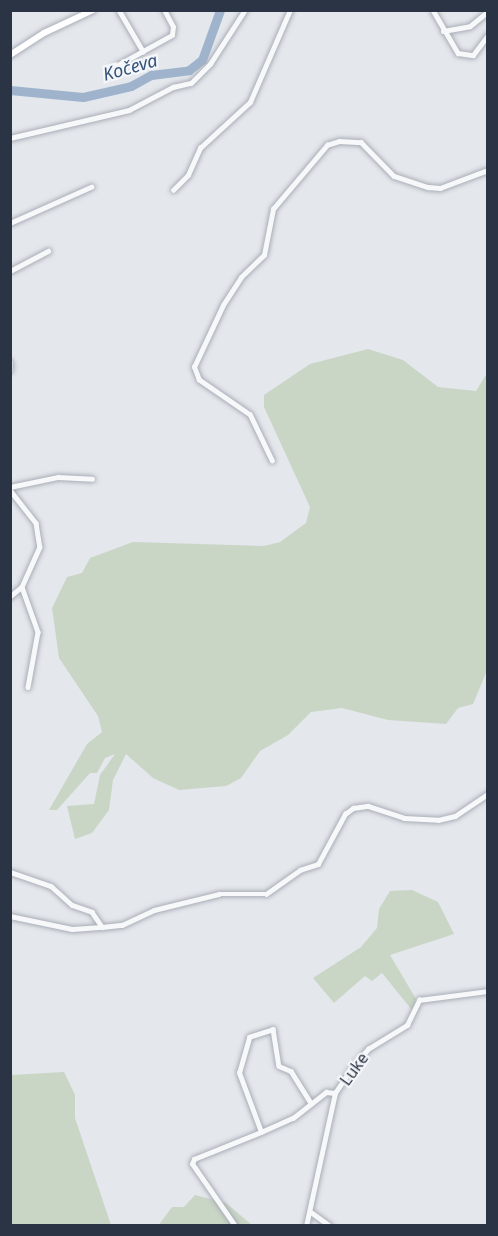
<!DOCTYPE html>
<html>
<head>
<meta charset="utf-8">
<style>
	body { margin:0 }
	#map { position:relative; width:498px; height:1236px; overflow:hidden; background:#e4e7ec; font-family:"Noto Sans",sans-serif }
	div>[style] { position:absolute }
	.green>* { inset:0; background:#c9d6c5 }
	.river>* { height:9px; margin:-4.5px; padding:0 4.5px; transform-origin:4.5px; border-radius:4.5px; background:#9fb4cc }
	.roads { filter:drop-shadow(0 0 2px #a9aeb7) drop-shadow(0 0 2px #a9aeb7) }
	.street>* { height:4.5px; margin:-2.25px; padding:0 2.25px; transform-origin:2.25px; border-radius:2.25px; background:#f7f8fa }
	.secondary>* { height:6px; margin:-3px; padding:0 3px; transform-origin:3px; border-radius:3px; background:#fff }
	span { translate:-50% -50%; white-space:nowrap; text-align:center; line-height:1.15; -webkit-text-stroke:4.5px #f4f6f9; paint-order:stroke }
	.street-label { font-size:16px; color:#2b3445 }
	.water-label { font-size:18px; color:#34527a; font-style:italic }
	.frame { position:absolute; inset:0; border:12px solid #2b3445; pointer-events:none }
</style>
</head>
<body>
<div id="map">
	<div class="green">
		<div style="clip-path:polygon(368px 349px,403px 360px,438px 387px,476px 391px,487px 373px,488px 668px,473px 704px,458px 708px,446px 724px,388px 720px,342px 708px,311px 712px,288px 735px,260px 751px,241px 778px,226px 786px,179px 790px,153px 778px,126px 754px,113px 780px,109px 810px,92px 833px,75px 839px,67px 806px,94px 804px,100px 775px,115px 754px,105px 758px,97px 773px,90px 773px,57px 810px,49px 810px,87px 744px,102px 732px,98px 716px,59px 658px,52px 608px,67px 577px,82px 573px,90px 558px,133px 542px,264px 546px,280px 542px,306px 523px,310px 507px,264px 407px,264px 395px,310px 364px)"></div>
		<div style="clip-path:polygon(412px 890px,438px 902px,454px 934px,390px 955px,416px 999px,412px 1010px,382px 973px,372px 981px,365px 976px,334px 1003px,313px 978px,361px 947px,377px 928px,379px 909px,390px 891px)"></div>
		<div style="clip-path:polygon(64px 1072px,75px 1095px,75px 1118px,111px 1225px,11px 1225px,11px 1075px)"></div>
		<div style="clip-path:polygon(195px 1195px,226px 1203px,252px 1225px,158px 1226px,172px 1207px,184px 1207px)"></div>
	</div>
	<div class="river">
		<div style="left:10px;top:90px;width:73px;rotate:5.5deg"></div>
		<div style="left:83px;top:97px;width:49px;rotate:-12.9deg"></div>
		<div style="left:131px;top:86px;width:23px;rotate:-29deg"></div>
		<div style="left:151px;top:75px;width:38px;rotate:-7deg"></div>
		<div style="left:189px;top:70px;width:16px;rotate:-38deg"></div>
		<div style="left:202px;top:60px;width:53px;rotate:-70.2deg"></div>
	</div>
	<div class="roads">
		<div class="street">
			<div style="left:119px;top:10px;width:48px;rotate:59.7deg"></div>
			<div style="left:433px;top:10px;width:50px;rotate:59.8deg"></div>
			<div style="left:458px;top:53px;width:15px;rotate:8deg"></div>
			<div style="left:473px;top:55px;width:25px;rotate:-53deg"></div>
			<div style="left:443px;top:31px;width:27px;rotate:-10deg"></div>
			<div style="left:470px;top:26px;width:22px;rotate:-39deg"></div>
			<div style="left:114px;top:67px;width:66px;rotate:-28.9deg"></div>
			<div style="left:172px;top:35px;width:8px;rotate:-83deg"></div>
			<div style="left:173px;top:27px;width:19px;rotate:-118deg"></div>
			<div style="left:10px;top:138px;width:122px;rotate:-13.2deg"></div>
			<div style="left:129px;top:110px;width:50px;rotate:-27.6deg"></div>
			<div style="left:173px;top:87px;width:18px;rotate:-13deg"></div>
			<div style="left:191px;top:83px;width:27px;rotate:-45deg"></div>
			<div style="left:210px;top:64px;width:64px;rotate:-57.1deg"></div>
			<div style="left:173px;top:190px;width:21px;rotate:-45deg"></div>
			<div style="left:188px;top:175px;width:30px;rotate:-66deg"></div>
			<div style="left:200px;top:148px;width:68px;rotate:-42.6deg"></div>
			<div style="left:250px;top:102px;width:100px;rotate:-66.5deg"></div>
			<div style="left:10px;top:223px;width:89px;rotate:-24deg"></div>
			<div style="left:10px;top:271px;width:43px;rotate:-27.8deg"></div>
			<div style="left:10px;top:362px;width:8px;rotate:90deg"></div>
			<div style="left:272px;top:461px;width:51px;rotate:-115.6deg"></div>
			<div style="left:250px;top:415px;width:62px;rotate:-145.5deg"></div>
			<div style="left:199px;top:380px;width:14px;rotate:-111deg"></div>
			<div style="left:194px;top:367px;width:68px;rotate:-64.9deg"></div>
			<div style="left:223px;top:305px;width:33px;rotate:-57deg"></div>
			<div style="left:241px;top:277px;width:32px;rotate:-44deg"></div>
			<div style="left:264px;top:255px;width:47px;rotate:-78.9deg"></div>
			<div style="left:273px;top:209px;width:84px;rotate:-49.8deg"></div>
			<div style="left:327px;top:145px;width:13px;rotate:-18deg"></div>
			<div style="left:339px;top:141px;width:22px;rotate:3deg"></div>
			<div style="left:361px;top:142px;width:47px;rotate:45.9deg"></div>
			<div style="left:394px;top:176px;width:36px;rotate:18deg"></div>
			<div style="left:428px;top:187px;width:12px;rotate:5deg"></div>
			<div style="left:440px;top:188px;width:51px;rotate:-20.6deg"></div>
			<div style="left:10px;top:487px;width:49px;rotate:-11.8deg"></div>
			<div style="left:58px;top:477px;width:34px;rotate:3deg"></div>
			<div style="left:10px;top:490px;width:42px;rotate:51.8deg"></div>
			<div style="left:36px;top:523px;width:24px;rotate:81deg"></div>
			<div style="left:40px;top:547px;width:44px;rotate:114.2deg"></div>
			<div style="left:22px;top:587px;width:16px;rotate:140deg"></div>
			<div style="left:22px;top:587px;width:48px;rotate:70.4deg"></div>
			<div style="left:38px;top:632px;width:56px;rotate:100.3deg"></div>
			<div style="left:10px;top:872px;width:43px;rotate:18.9deg"></div>
			<div style="left:51px;top:886px;width:28px;rotate:42deg"></div>
			<div style="left:72px;top:905px;width:21px;rotate:19deg"></div>
			<div style="left:92px;top:912px;width:18px;rotate:56deg"></div>
			<div style="left:10px;top:916px;width:63px;rotate:11.8deg"></div>
			<div style="left:72px;top:929px;width:30px;rotate:-4deg"></div>
			<div style="left:102px;top:927px;width:20px;rotate:-6deg"></div>
			<div style="left:122px;top:925px;width:35px;rotate:-25deg"></div>
			<div style="left:154px;top:910px;width:67px;rotate:-13.8deg"></div>
			<div style="left:219px;top:894px;width:47px"></div>
			<div style="left:266px;top:894px;width:42px;rotate:-35.2deg"></div>
			<div style="left:300px;top:870px;width:19px;rotate:-18deg"></div>
			<div style="left:318px;top:864px;width:57px;rotate:-61.6deg"></div>
			<div style="left:345px;top:814px;width:10px;rotate:-37deg"></div>
			<div style="left:353px;top:808px;width:15px;rotate:-8deg"></div>
			<div style="left:368px;top:806px;width:38px;rotate:18deg"></div>
			<div style="left:404px;top:818px;width:34px;rotate:3deg"></div>
			<div style="left:438px;top:820px;width:17px;rotate:-13deg"></div>
			<div style="left:455px;top:816px;width:40px;rotate:-34deg"></div>
			<div style="left:261px;top:1132px;width:35px;rotate:-24deg"></div>
			<div style="left:293px;top:1118px;width:42px;rotate:-38.2deg"></div>
			<div style="left:326px;top:1092px;width:9px;rotate:6deg"></div>
			<div style="left:311px;top:1212px;width:24px;rotate:36deg"></div>
			<div style="left:235px;top:1226px;width:75px;rotate:-124.7deg"></div>
			<div style="left:192px;top:1164px;width:5px;rotate:-68deg"></div>
			<div style="left:194px;top:1159px;width:72px;rotate:-21.9deg"></div>
			<div style="left:261px;top:1132px;width:63px;rotate:-110.4deg"></div>
			<div style="left:239px;top:1073px;width:37px;rotate:-74deg"></div>
			<div style="left:249px;top:1037px;width:25px;rotate:-18deg"></div>
			<div style="left:273px;top:1029px;width:37px;rotate:81deg"></div>
			<div style="left:279px;top:1066px;width:13px;rotate:23deg"></div>
			<div style="left:291px;top:1071px;width:36px;rotate:58deg"></div>
			<div style="left:306px;top:1226px;width:136px;rotate:-77.7deg"></div>
			<div style="left:335px;top:1093px;width:30px;rotate:-56deg"></div>
			<div style="left:352px;top:1068px;width:25px;rotate:-50deg"></div>
			<div style="left:368px;top:1049px;width:46px;rotate:-31.6deg"></div>
			<div style="left:407px;top:1025px;width:28px;rotate:-64deg"></div>
			<div style="left:419px;top:1000px;width:70px;rotate:-7.4deg"></div>
		</div>
		<div class="secondary">
			<div style="left:10px;top:55px;width:40px;rotate:-32.9deg"></div>
			<div style="left:44px;top:33px;width:54px;rotate:-25.1deg"></div>
		</div>
	</div>
	<div class="street-label">
		<span style="left:354px;top:1069px;rotate:-54deg">Luke</span>
	</div>
	<div class="water-label">
		<span style="left:130px;top:67px;rotate:-16deg">Kočeva</span>
	</div>
	<div class="frame"></div>
</div>
</body>
</html>
